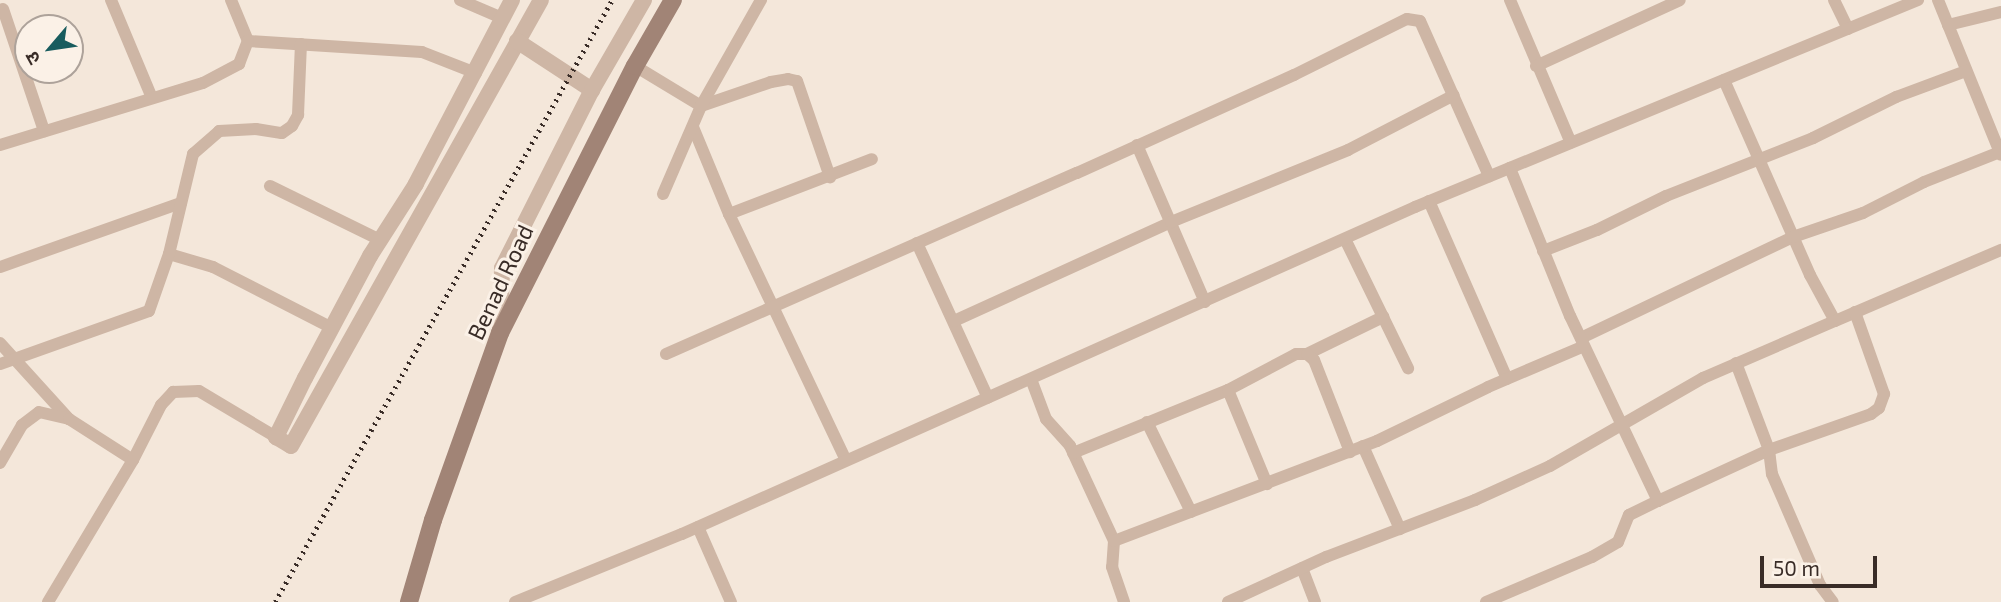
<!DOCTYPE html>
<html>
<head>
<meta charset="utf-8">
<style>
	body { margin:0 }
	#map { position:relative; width:2001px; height:602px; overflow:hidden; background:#f4e7da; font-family:"Exo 2","Noto Sans Devanagari",sans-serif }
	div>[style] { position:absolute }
	.minor>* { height:12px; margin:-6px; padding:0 6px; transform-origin:6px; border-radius:6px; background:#ceb6a5 }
	.tertiary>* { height:16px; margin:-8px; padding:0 8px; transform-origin:8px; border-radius:8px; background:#ceb6a5 }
	.secondary>* { height:18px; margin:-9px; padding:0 9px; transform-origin:9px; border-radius:9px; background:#a18476 }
	.rail>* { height:4.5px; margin-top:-2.25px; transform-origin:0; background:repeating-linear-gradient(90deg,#392c27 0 2px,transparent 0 7px) }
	span { translate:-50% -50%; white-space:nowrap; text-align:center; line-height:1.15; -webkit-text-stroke:6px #fbf1e7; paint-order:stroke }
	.street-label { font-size:23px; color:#392c27 }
	.north { position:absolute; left:14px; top:14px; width:70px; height:70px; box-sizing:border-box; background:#fbf1e7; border:2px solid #ada29a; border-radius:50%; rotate:241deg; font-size:19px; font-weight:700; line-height:28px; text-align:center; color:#392c27 }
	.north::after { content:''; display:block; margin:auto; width:24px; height:32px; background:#185c5e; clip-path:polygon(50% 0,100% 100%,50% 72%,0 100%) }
	.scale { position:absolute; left:1760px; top:556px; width:117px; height:32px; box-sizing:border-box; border:4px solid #392c27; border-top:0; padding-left:9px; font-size:21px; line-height:24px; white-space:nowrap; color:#392c27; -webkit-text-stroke:5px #fbf1e7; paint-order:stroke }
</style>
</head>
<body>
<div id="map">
	<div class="minor">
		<div style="left:111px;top:0;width:106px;rotate:67.3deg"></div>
		<div style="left:231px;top:0;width:44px;rotate:67.5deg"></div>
		<div style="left:248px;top:41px;width:174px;rotate:3.6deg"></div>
		<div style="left:422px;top:52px;width:58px;rotate:21.3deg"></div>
		<div style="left:460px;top:0;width:46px;rotate:23.2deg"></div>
		<div style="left:1510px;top:0;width:155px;rotate:66.9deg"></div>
		<div style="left:1834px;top:0;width:32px;rotate:64deg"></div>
		<div style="left:1938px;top:0;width:167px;rotate:67.9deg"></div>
		<div style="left:3px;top:9px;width:129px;rotate:71.4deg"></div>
		<div style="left:1948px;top:25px;width:55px;rotate:-13.8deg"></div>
		<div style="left:635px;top:66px;width:77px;rotate:31.2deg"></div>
		<div style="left:701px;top:106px;width:74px;rotate:-18.9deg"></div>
		<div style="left:771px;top:82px;width:17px;rotate:-10deg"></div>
		<div style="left:788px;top:79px;width:9px;rotate:13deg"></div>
		<div style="left:797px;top:81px;width:102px;rotate:71deg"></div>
		<div style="left:1536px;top:66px;width:158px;rotate:-24.6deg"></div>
		<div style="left:1724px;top:80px;width:213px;rotate:66.2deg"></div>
		<div style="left:1810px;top:275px;width:52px;rotate:61.5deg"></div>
		<div style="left:1835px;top:321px;width:181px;rotate:-23.2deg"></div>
		<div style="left:693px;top:127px;width:94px;rotate:67.5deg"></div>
		<div style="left:729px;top:214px;width:272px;rotate:64.6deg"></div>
		<div style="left:0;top:145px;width:212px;rotate:-17deg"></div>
		<div style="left:203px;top:83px;width:41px;rotate:-27.8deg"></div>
		<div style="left:239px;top:64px;width:25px;rotate:-69deg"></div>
		<div style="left:1137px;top:145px;width:171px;rotate:66.6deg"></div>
		<div style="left:270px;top:186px;width:123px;rotate:26.1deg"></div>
		<div style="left:663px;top:194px;width:96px;rotate:-66.6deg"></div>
		<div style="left:701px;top:106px;width:122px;rotate:-60.5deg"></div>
		<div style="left:1429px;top:201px;width:194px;rotate:66.3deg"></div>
		<div style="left:729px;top:214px;width:153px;rotate:-21deg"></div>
		<div style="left:1345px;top:239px;width:144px;rotate:64deg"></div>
		<div style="left:917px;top:243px;width:170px;rotate:65.4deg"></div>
		<div style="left:1543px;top:251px;width:58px;rotate:-21.3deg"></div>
		<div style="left:1597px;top:230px;width:77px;rotate:-26.2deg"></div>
		<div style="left:1666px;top:196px;width:158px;rotate:-21.5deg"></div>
		<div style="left:1813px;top:138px;width:93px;rotate:-26.3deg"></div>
		<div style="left:1896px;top:97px;width:75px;rotate:-20.4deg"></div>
		<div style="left:169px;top:254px;width:46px;rotate:16.5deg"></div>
		<div style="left:213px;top:267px;width:134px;rotate:27.1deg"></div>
		<div style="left:0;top:267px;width:192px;rotate:-19.5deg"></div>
		<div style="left:954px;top:321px;width:239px;rotate:-24.5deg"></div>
		<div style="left:1171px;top:222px;width:191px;rotate:-22.1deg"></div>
		<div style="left:1348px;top:150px;width:119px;rotate:-27.4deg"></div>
		<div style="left:1581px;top:338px;width:235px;rotate:-25.5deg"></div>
		<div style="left:1793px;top:237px;width:74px;rotate:-18.9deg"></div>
		<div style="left:1863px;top:213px;width:68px;rotate:-26.9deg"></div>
		<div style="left:1924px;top:182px;width:82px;rotate:-21.5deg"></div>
		<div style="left:0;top:343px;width:103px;rotate:47.8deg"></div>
		<div style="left:666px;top:354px;width:449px;rotate:-23.8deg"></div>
		<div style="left:1077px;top:173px;width:238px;rotate:-24.3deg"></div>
		<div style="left:1294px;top:75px;width:126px;rotate:-26.4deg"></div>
		<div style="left:1407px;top:19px;width:13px;rotate:9deg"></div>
		<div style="left:1420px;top:21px;width:170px;rotate:66deg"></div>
		<div style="left:1307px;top:354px;width:85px;rotate:-26deg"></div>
		<div style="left:1736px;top:363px;width:93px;rotate:69.2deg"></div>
		<div style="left:1769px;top:450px;width:24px;rotate:83deg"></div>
		<div style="left:1772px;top:474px;width:121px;rotate:66.6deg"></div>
		<div style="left:1820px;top:585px;width:21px;rotate:53deg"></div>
		<div style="left:0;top:364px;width:158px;rotate:-19.6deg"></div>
		<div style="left:149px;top:311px;width:60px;rotate:-70.7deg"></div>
		<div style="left:169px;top:254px;width:103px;rotate:-76.5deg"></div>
		<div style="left:193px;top:154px;width:35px;rotate:-41deg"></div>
		<div style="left:219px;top:131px;width:37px;rotate:-3deg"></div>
		<div style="left:256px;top:129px;width:26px;rotate:9deg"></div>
		<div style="left:282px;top:133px;width:12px;rotate:-35deg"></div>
		<div style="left:292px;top:126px;width:13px;rotate:-61deg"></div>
		<div style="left:298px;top:115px;width:71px;rotate:-87.6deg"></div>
		<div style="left:1031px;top:379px;width:43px;rotate:69.4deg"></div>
		<div style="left:1046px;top:419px;width:36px;rotate:48deg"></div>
		<div style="left:1070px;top:446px;width:105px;rotate:65.1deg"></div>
		<div style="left:1114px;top:541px;width:26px;rotate:94deg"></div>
		<div style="left:1112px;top:567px;width:37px;rotate:71deg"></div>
		<div style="left:1228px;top:390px;width:102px;rotate:67.5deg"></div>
		<div style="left:1147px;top:422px;width:100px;rotate:63.9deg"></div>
		<div style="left:1363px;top:446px;width:91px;rotate:66deg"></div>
		<div style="left:1073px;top:453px;width:167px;rotate:-22.1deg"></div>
		<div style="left:1228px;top:390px;width:77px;rotate:-27.9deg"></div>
		<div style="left:1296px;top:354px;width:11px"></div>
		<div style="left:1307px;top:354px;width:9px;rotate:41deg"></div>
		<div style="left:1314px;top:360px;width:99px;rotate:68.6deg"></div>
		<div style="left:0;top:463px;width:44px;rotate:-59.9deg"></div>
		<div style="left:22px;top:425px;width:21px;rotate:-37deg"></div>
		<div style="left:39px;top:412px;width:31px;rotate:13deg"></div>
		<div style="left:69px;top:419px;width:76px;rotate:32.6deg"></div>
		<div style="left:1658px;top:501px;width:122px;rotate:-24.7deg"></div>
		<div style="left:1769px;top:450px;width:108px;rotate:-19.4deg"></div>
		<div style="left:1871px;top:414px;width:10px;rotate:-37deg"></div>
		<div style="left:1879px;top:408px;width:15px;rotate:-70deg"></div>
		<div style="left:1884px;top:394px;width:87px;rotate:-109.5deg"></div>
		<div style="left:698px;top:527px;width:82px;rotate:66.3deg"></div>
		<div style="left:1114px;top:541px;width:281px;rotate:-20.8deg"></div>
		<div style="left:1377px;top:441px;width:123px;rotate:-25.9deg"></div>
		<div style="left:1488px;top:387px;width:104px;rotate:-23.1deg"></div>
		<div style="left:1302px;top:568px;width:36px;rotate:69deg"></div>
		<div style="left:48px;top:602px;width:165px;rotate:-59.1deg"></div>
		<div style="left:133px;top:460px;width:62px;rotate:-63deg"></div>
		<div style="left:161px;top:405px;width:18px;rotate:-47deg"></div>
		<div style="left:173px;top:392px;width:26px;rotate:-2deg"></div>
		<div style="left:199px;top:391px;width:90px;rotate:30.9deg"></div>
		<div style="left:515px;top:602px;width:180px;rotate:-22.2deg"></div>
		<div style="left:682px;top:534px;width:803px;rotate:-24.04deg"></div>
		<div style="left:1415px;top:207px;width:544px;rotate:-22.37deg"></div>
		<div style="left:1228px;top:602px;width:108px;rotate:-24.7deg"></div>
		<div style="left:1326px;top:557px;width:160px;rotate:-20.9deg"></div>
		<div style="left:1475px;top:500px;width:82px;rotate:-24.4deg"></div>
		<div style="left:1550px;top:466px;width:177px;rotate:-29.9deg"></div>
		<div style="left:1703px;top:378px;width:144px;rotate:-23.4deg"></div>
		<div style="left:1486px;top:602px;width:115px;rotate:-23deg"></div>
		<div style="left:1592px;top:557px;width:30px;rotate:-30deg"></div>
		<div style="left:1618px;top:542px;width:29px;rotate:-68deg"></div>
		<div style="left:1629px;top:515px;width:32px;rotate:-26deg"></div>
		<div style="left:1658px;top:501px;width:205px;rotate:-115.4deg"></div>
		<div style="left:1570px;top:316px;width:160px;rotate:-112.1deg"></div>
	</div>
	<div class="tertiary">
		<div style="left:512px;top:0;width:208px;rotate:117.6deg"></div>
		<div style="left:416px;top:184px;width:85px;rotate:122.6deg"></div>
		<div style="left:370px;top:256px;width:138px;rotate:118deg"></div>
		<div style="left:305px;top:378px;width:66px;rotate:116.2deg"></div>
		<div style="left:276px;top:437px;width:17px;rotate:31deg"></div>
		<div style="left:291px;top:446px;width:511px;rotate:-60.73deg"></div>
		<div style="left:517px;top:41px;width:90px;rotate:33.2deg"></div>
		<div style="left:500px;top:333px;width:65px;rotate:-88.2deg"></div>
		<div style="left:502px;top:268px;width:199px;rotate:-63.2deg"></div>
		<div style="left:592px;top:90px;width:104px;rotate:-60deg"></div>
	</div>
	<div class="secondary">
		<div style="left:409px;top:602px;width:85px;rotate:-73.7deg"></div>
		<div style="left:433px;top:520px;width:199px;rotate:-70.3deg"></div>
		<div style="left:500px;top:333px;width:299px;rotate:-63.2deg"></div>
		<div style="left:635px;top:66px;width:76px;rotate:-60.1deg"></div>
	</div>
	<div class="rail">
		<div style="left:275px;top:602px;width:690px;rotate:-60.76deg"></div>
	</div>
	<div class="street-label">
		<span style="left:500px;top:282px;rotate:-65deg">Benad Road</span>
	</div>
	<div class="north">उ</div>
	<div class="scale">50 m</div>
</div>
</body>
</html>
